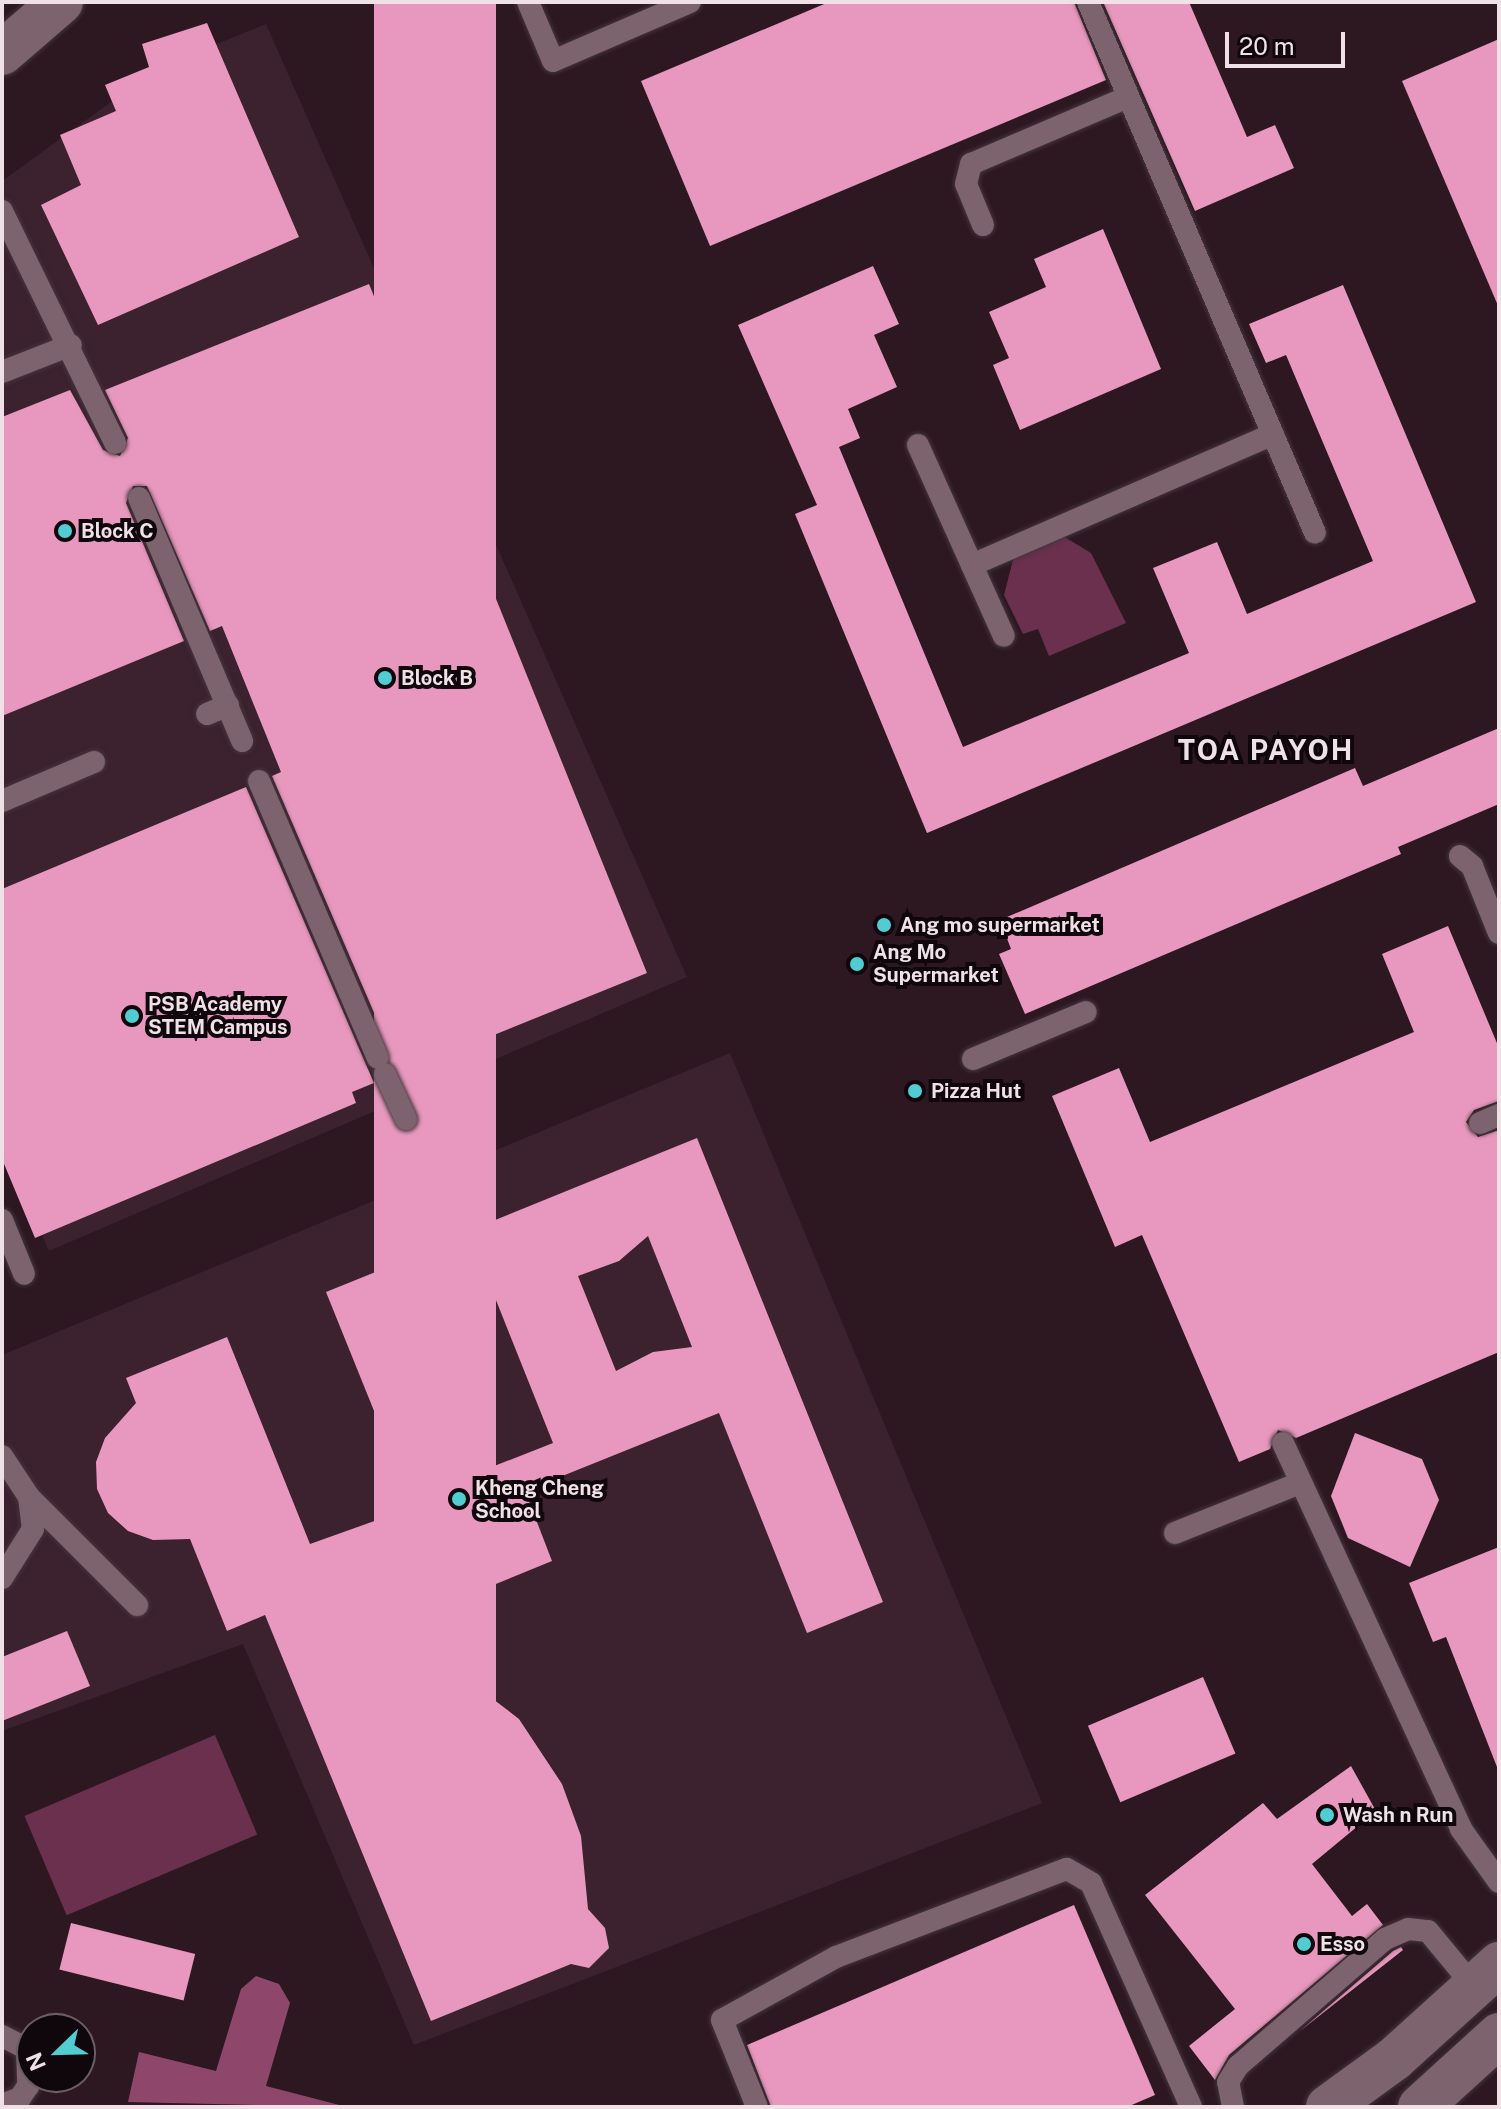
<!DOCTYPE html>
<html>
<head>
<meta charset="utf-8">
<style>
	body { margin:0 }
	#map { position:relative; width:1501px; height:2109px; overflow:hidden; background:#2d1822; font-family:"Public Sans",sans-serif }
	div>[style] { position:absolute }
	.built>* { inset:0; background:#3c212e }
	.green>* { inset:0; background:#6a304e; transform-origin:0 0 }
	.water>* { inset:0; background:#8e476b }
	.building>* { inset:0; background:#e898be; transform-origin:0 0 }
	.roads { filter:drop-shadow(0 0 2px #44353c) drop-shadow(0 0 2px #44353c) }
	.service>* { height:22px; margin:-11px; padding:0 11px; transform-origin:11px; border-radius:11px; background:#7c636e }
	.minor>* { height:44px; margin:-22px; padding:0 22px; transform-origin:22px; border-radius:22px; background:#7c636e }
	.tertiary>* { height:44px; margin:-22px; padding:0 22px; transform-origin:22px; border-radius:22px; background:#7c636e }
	.dots>* { width:22px; height:22px; translate:-50% -50%; box-sizing:border-box; border:4px solid #0f070b; border-radius:50% }
	span { translate:-50% -50%; white-space:nowrap; text-align:center; line-height:1.15; -webkit-text-stroke:8px #0f070b; paint-order:stroke }
	.poi-label { font-size:20px; color:#f0e1e7; font-weight:700 }
	.left { translate:0 -50%; text-align:left }
	.district-label { font-size:28px; color:#f0e1e7; font-weight:700; letter-spacing:2px }
	.frame { position:absolute; inset:0; border:4px solid #f0e1e7; pointer-events:none }
	.north { position:absolute; left:16px; top:2013px; width:80px; height:80px; box-sizing:border-box; background:#0f070b; border:2px solid #695e63; border-radius:50%; rotate:247deg; font-size:22px; font-weight:700; line-height:32px; text-align:center; color:#f0e1e7 }
	.north::after { content:''; display:block; margin:auto; width:28px; height:36px; background:#51ccd2; clip-path:polygon(50% 0,100% 100%,50% 72%,0 100%) }
	.scale { position:absolute; left:1225px; top:32px; width:120px; height:36px; box-sizing:border-box; border:4px solid #f0e1e7; border-top:0; padding-left:10px; font-size:24px; line-height:28px; white-space:nowrap; color:#f0e1e7; -webkit-text-stroke:6px #0f070b; paint-order:stroke }
</style>
</head>
<body>
<div id="map">
	<div class="built">
		<div style="clip-path:polygon(266px 24px,687px 977px,49px 1251px,2px 1145px,2px 181px,158px 68px)"></div>
		<div style="clip-path:polygon(730px 1053px,1042px 1803px,414px 2045px,243px 1644px,2px 1731px,2px 1355px)"></div>
	</div>
	<div class="green">
		<div style="clip-path:polygon(1063px 536px,1091px 553px,1126px 623px,1049px 656px,1038px 629px,1023px 634px,1004px 595px,1014px 556px)"></div>
		<div style="left:215px;top:1735px;width:108px;height:207px;rotate:67deg"></div>
	</div>
	<div class="water">
		<div style="clip-path:polygon(256px 1976px,279px 1984px,290px 2003px,266px 2086px,347px 2107px,128px 2102px,139px 2052px,216px 2071px,241px 1989px)"></div>
	</div>
	<div class="building">
		<div style="left:374px;top:2px;width:122px;height:1724px"></div>
		<div style="clip-path:polygon(829px 2px,1074px 2px,1106px 80px,710px 246px,641px 81px)"></div>
		<div style="clip-path:polygon(1103px 2px,1189px 2px,1247px 137px,1275px 125px,1294px 168px,1195px 211px)"></div>
		<div style="clip-path:polygon(207px 23px,299px 237px,98px 325px,41px 205px,81px 185px,60px 135px,116px 111px,105px 85px,149px 67px,142px 44px)"></div>
		<div style="clip-path:polygon(1499px 39px,1499px 308px,1402px 81px)"></div>
		<div style="clip-path:polygon(1103px 229px,1161px 369px,1020px 430px,993px 365px,1009px 358px,989px 312px,1046px 287px,1034px 259px)"></div>
		<div style="clip-path:polygon(873px 266px,899px 324px,874px 335px,897px 387px,848px 409px,860px 438px,839px 447px,963px 747px,1189px 653px,1153px 568px,1217px 542px,1247px 614px,1373px 561px,1286px 355px,1266px 363px,1249px 324px,1343px 285px,1476px 602px,927px 833px,795px 514px,817px 505px,738px 325px)"></div>
		<div style="clip-path:polygon(369px 284px,647px 973px,400px 1073px,272px 776px,281px 772px,222px 626px,210px 631px,147px 486px,133px 486px,126px 503px,184px 641px,2px 716px,2px 417px,70px 390px,103px 450px,120px 456px,128px 438px,105px 390px)"></div>
		<div style="clip-path:polygon(1499px 728px,1499px 804px,1398px 847px,1401px 854px,1025px 1014px,999px 954px,1011px 949px,1000px 920px,1355px 768px,1363px 786px)"></div>
		<div style="clip-path:polygon(246px 787px,374px 1083px,352px 1092px,356px 1103px,35px 1238px,2px 1159px,2px 889px)"></div>
		<div style="clip-path:polygon(1448px 926px,1499px 1048px,1499px 1101px,1474px 1110px,1466px 1122px,1478px 1137px,1499px 1130px,1499px 1352px,1296px 1438px,1278px 1430px,1270px 1449px,1239px 1462px,1142px 1235px,1115px 1247px,1052px 1096px,1119px 1068px,1150px 1142px,1414px 1032px,1382px 954px)"></div>
		<div style="clip-path:polygon(evenodd,697px 1138px,883px 1602px,807px 1633px,719px 1413px,525px 1491px,552px 1561px,405px 1621px,490px 1659px,493px 1699px,519px 1719px,562px 1784px,581px 1836px,588px 1909px,605px 1928px,609px 1948px,589px 1968px,571px 1964px,431px 2021px,265px 1615px,227px 1631px,190px 1539px,153px 1540px,128px 1531px,108px 1513px,97px 1489px,96px 1462px,105px 1438px,136px 1403px,126px 1378px,227px 1337px,310px 1544px,394px 1514px,392px 1507px,410px 1500px,326px 1292px,425px 1252px,475px 1248px,468px 1231px,697px 1138px,648px 1236px,692px 1347px,653px 1352px,616px 1371px,578px 1276px,619px 1261px,648px 1236px,697px 1138px,480px 1260px,553px 1443px,479px 1472px,418px 1318px,450px 1299px,480px 1260px)"></div>
		<div style="clip-path:polygon(1355px 1433px,1422px 1459px,1439px 1500px,1410px 1567px,1348px 1538px,1331px 1496px)"></div>
		<div style="clip-path:polygon(1499px 1547px,1499px 1767px,1497px 1767px,1446px 1637px,1433px 1642px,1409px 1583px)"></div>
		<div style="clip-path:polygon(67px 1631px,90px 1686px,2px 1721px,2px 1657px)"></div>
		<div style="left:1203px;top:1677px;width:83px;height:125px;rotate:67deg"></div>
		<div style="clip-path:polygon(1351px 1766px,1376px 1811px,1312px 1864px,1352px 1916px,1367px 1904px,1383px 1925px,1229px 2055px,1215px 2080px,1189px 2046px,1235px 2009px,1145px 1895px,1263px 1803px,1277px 1819px)"></div>
		<div style="clip-path:polygon(1074px 1905px,1155px 2095px,1127px 2107px,771px 2107px,747px 2045px)"></div>
		<div style="left:71px;top:1923px;width:128px;height:48px;rotate:14deg"></div>
		<div style="clip-path:polygon(1401px 1947px,1403px 1950px,1300px 2031px,1393px 1951px)"></div>
	</div>
	<div class="roads">
		<div class="service">
			<div style="left:528px;top:2px;width:64px;rotate:67deg"></div>
			<div style="left:553px;top:61px;width:149px;rotate:-23.3deg"></div>
			<div style="left:1088px;top:2px;width:577px;rotate:66.85deg"></div>
			<div style="left:2px;top:211px;width:258px;rotate:64deg"></div>
			<div style="left:983px;top:225px;width:44px;rotate:-112.5deg"></div>
			<div style="left:966px;top:184px;width:21px;rotate:-76deg"></div>
			<div style="left:971px;top:164px;width:171px;rotate:-23.1deg"></div>
			<div style="left:2px;top:372px;width:74px;rotate:-21.4deg"></div>
			<div style="left:918px;top:445px;width:209px;rotate:65.8deg"></div>
			<div style="left:139px;top:498px;width:264px;rotate:67deg"></div>
			<div style="left:972px;top:565px;width:328px;rotate:-23.5deg"></div>
			<div style="left:207px;top:714px;width:23px;rotate:-23deg"></div>
			<div style="left:259px;top:781px;width:301px;rotate:66.8deg"></div>
			<div style="left:2px;top:801px;width:100px;rotate:-23deg"></div>
			<div style="left:1460px;top:856px;width:16px;rotate:40deg"></div>
			<div style="left:1472px;top:866px;width:72px;rotate:68.1deg"></div>
			<div style="left:973px;top:1059px;width:122px;rotate:-22.6deg"></div>
			<div style="left:385px;top:1074px;width:50px;rotate:65deg"></div>
			<div style="left:1480px;top:1123px;width:21px;rotate:-23deg"></div>
			<div style="left:2px;top:1220px;width:58px;rotate:67.8deg"></div>
			<div style="left:1283px;top:1443px;width:425px;rotate:65.2deg"></div>
			<div style="left:1461px;top:1829px;width:65px;rotate:54.4deg"></div>
			<div style="left:2px;top:1456px;width:49px;rotate:56.6deg"></div>
			<div style="left:29px;top:1497px;width:32px;rotate:83deg"></div>
			<div style="left:33px;top:1529px;width:58px;rotate:122.3deg"></div>
			<div style="left:29px;top:1497px;width:153px;rotate:45deg"></div>
			<div style="left:1175px;top:1533px;width:135px;rotate:-21.8deg"></div>
			<div style="left:2px;top:2036px;width:28px;rotate:27deg"></div>
			<div style="left:27px;top:2049px;width:37px;rotate:88deg"></div>
			<div style="left:28px;top:2086px;width:14px;rotate:124deg"></div>
			<div style="left:20px;top:2098px;width:19px;rotate:159deg"></div>
			<div style="left:757px;top:2107px;width:94px;rotate:-111.9deg"></div>
			<div style="left:722px;top:2020px;width:130px;rotate:-28.9deg"></div>
			<div style="left:836px;top:1957px;width:247px;rotate:-20.9deg"></div>
			<div style="left:1067px;top:1869px;width:28px;rotate:30deg"></div>
			<div style="left:1091px;top:1883px;width:245px;rotate:65.9deg"></div>
			<div style="left:1233px;top:2107px;width:25px;rotate:-101deg"></div>
			<div style="left:1228px;top:2082px;width:19px;rotate:-58deg"></div>
			<div style="left:1238px;top:2066px;width:194px;rotate:-40.8deg"></div>
			<div style="left:1385px;top:1939px;width:25px;rotate:-23deg"></div>
			<div style="left:1408px;top:1929px;width:20px;rotate:6deg"></div>
			<div style="left:1428px;top:1931px;width:74px;rotate:50.5deg"></div>
		</div>
		<div class="minor">
			<div style="left:2px;top:53px;width:78px;rotate:-40.8deg"></div>
		</div>
		<div class="tertiary">
			<div style="left:1328px;top:2107px;width:82px;rotate:-36deg"></div>
			<div style="left:1394px;top:2059px;width:142px;rotate:-42.1deg"></div>
			<div style="left:1420px;top:2107px;width:107px;rotate:-42.3deg"></div>
		</div>
	</div>
	<div class="dots">
		<div style="left:65px;top:531px;background:#51ccd2"></div>
		<div style="left:385px;top:678px;background:#51ccd2"></div>
		<div style="left:884px;top:925px;background:#51ccd2"></div>
		<div style="left:857px;top:964px;background:#51ccd2"></div>
		<div style="left:132px;top:1016px;background:#51ccd2"></div>
		<div style="left:915px;top:1091px;background:#51ccd2"></div>
		<div style="left:459px;top:1499px;background:#51ccd2"></div>
		<div style="left:1327px;top:1815px;background:#51ccd2"></div>
		<div style="left:1304px;top:1944px;background:#51ccd2"></div>
	</div>
	<div class="poi-label">
		<span class="left" style="left:81px;top:531px">Block C</span>
		<span class="left" style="left:401px;top:678px">Block B</span>
		<span class="left" style="left:900px;top:925px">Ang mo supermarket</span>
		<span class="left" style="left:873px;top:964px">Ang Mo<br>Supermarket</span>
		<span class="left" style="left:148px;top:1016px">PSB Academy<br>STEM Campus</span>
		<span class="left" style="left:931px;top:1091px">Pizza Hut</span>
		<span class="left" style="left:475px;top:1500px">Kheng Cheng<br>School</span>
		<span class="left" style="left:1343px;top:1815px">Wash n Run</span>
		<span class="left" style="left:1320px;top:1944px">Esso</span>
	</div>
	<div class="district-label">
		<span style="left:1266px;top:750px">TOA PAYOH</span>
	</div>
	<div class="frame"></div>
	<div class="north">N</div>
	<div class="scale">20 m</div>
</div>
</body>
</html>
